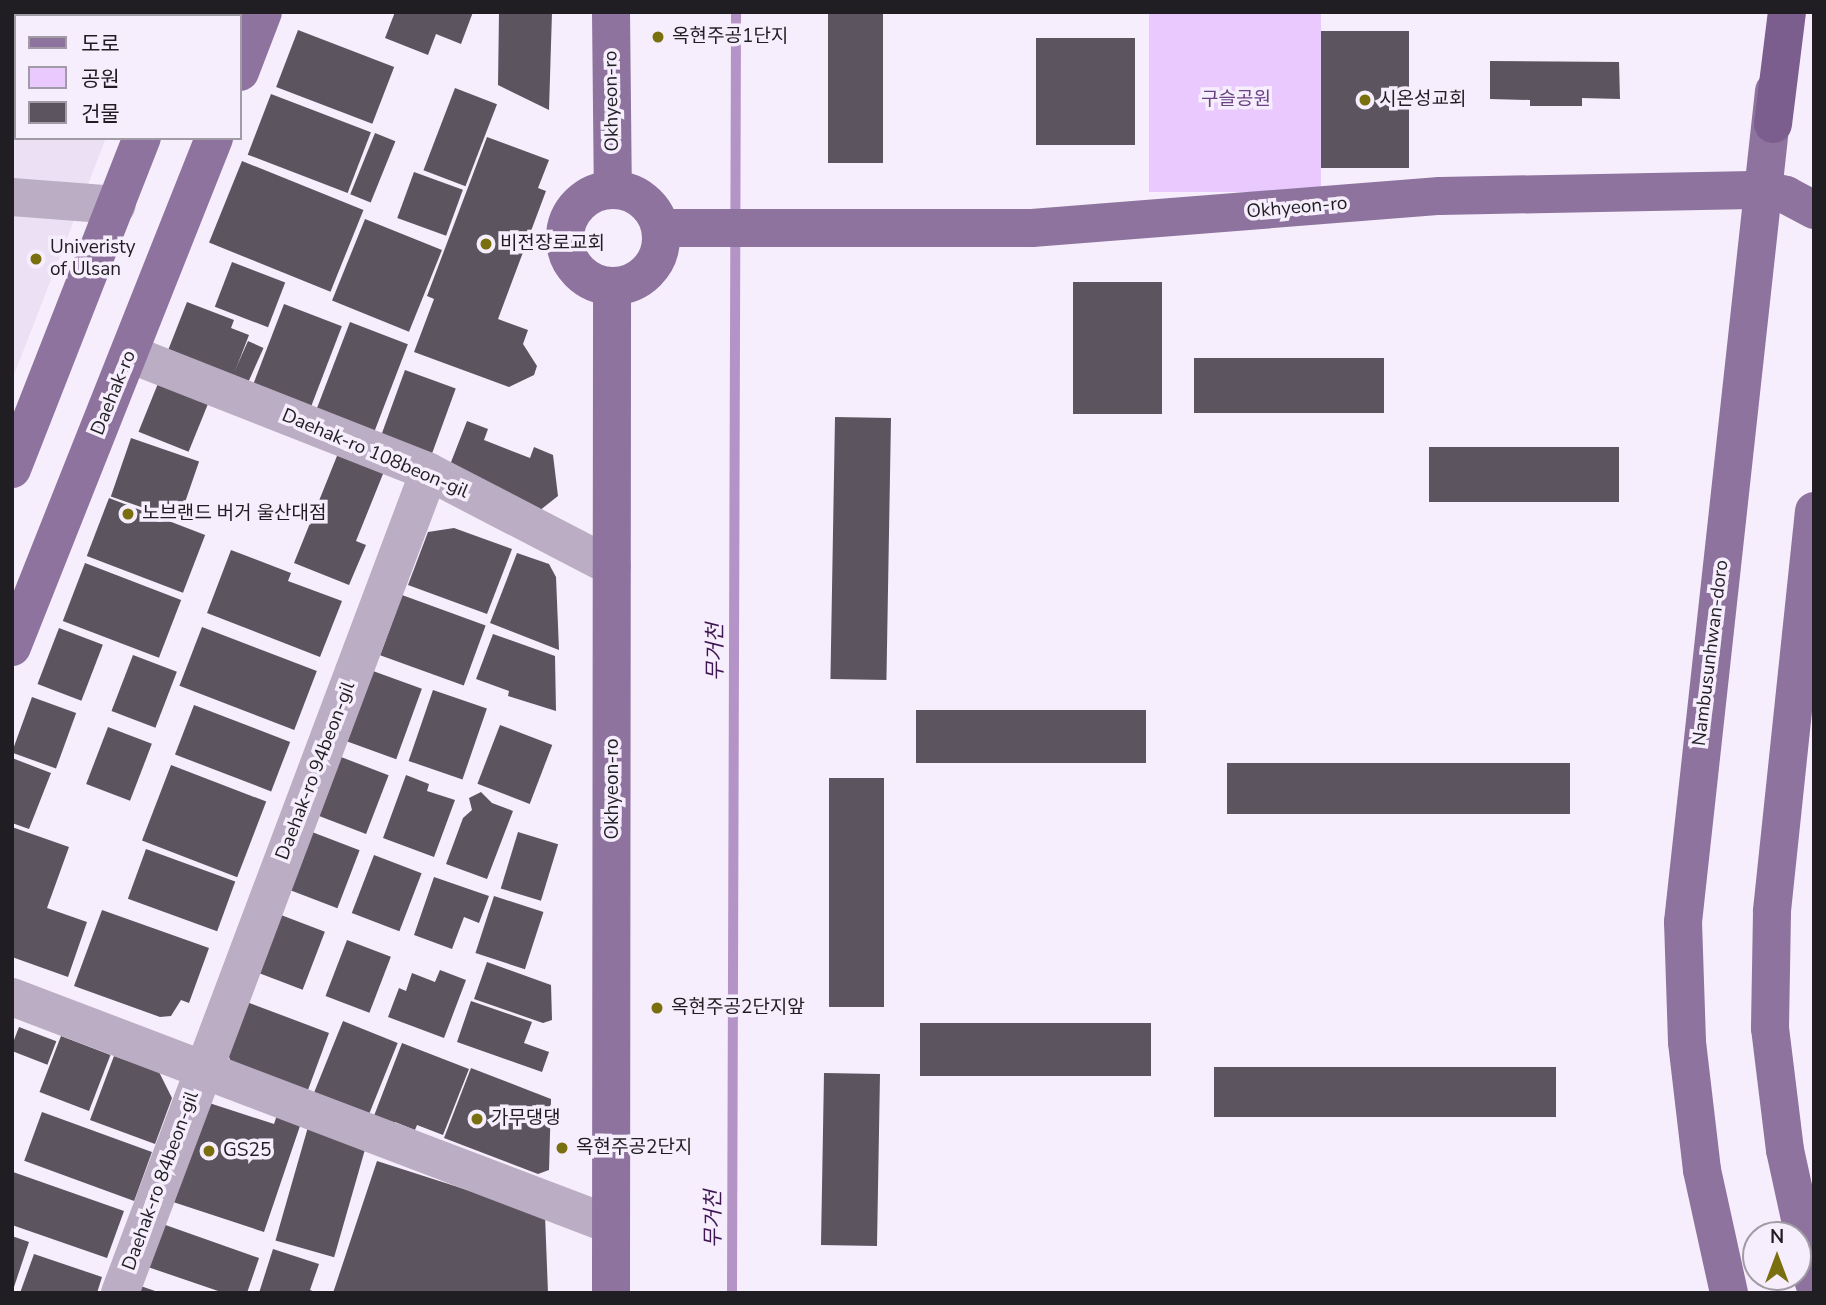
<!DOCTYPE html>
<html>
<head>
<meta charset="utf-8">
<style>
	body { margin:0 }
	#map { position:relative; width:1826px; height:1305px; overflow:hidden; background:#f6eefc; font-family:"Nunito Sans","Noto Sans KR",sans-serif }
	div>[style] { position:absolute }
	.built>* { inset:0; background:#ece0f4 }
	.green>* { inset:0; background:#e9c9fe; transform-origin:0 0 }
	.stream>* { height:10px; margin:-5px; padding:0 5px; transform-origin:5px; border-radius:5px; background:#b494c7 }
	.building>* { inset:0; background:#5c5560; transform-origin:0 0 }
	.minor>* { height:38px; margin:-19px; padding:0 19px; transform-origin:19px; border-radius:19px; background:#bbadc4 }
	.major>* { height:38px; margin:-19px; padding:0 19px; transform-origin:19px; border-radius:19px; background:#8d739d }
	.major>.ring { margin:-19px; padding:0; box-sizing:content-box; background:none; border:38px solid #8d739d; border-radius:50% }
	.highway>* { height:38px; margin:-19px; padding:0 19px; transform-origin:19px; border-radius:19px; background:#7c5e8e }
	.dots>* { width:19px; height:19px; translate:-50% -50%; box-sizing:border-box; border:4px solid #f6eefc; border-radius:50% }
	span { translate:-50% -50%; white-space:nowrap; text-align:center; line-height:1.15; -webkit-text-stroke:7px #f6eefc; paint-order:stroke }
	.poi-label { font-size:19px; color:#211e23 }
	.left { translate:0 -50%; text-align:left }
	.park-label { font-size:19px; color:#6b4283 }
	.street-label { font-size:19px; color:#211e23 }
	.water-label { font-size:21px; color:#3f1654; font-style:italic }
	.frame { position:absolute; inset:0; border:14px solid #211e23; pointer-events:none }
	.legend { position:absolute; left:14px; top:14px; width:228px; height:126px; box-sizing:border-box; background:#f6eefc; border:2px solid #a19ba5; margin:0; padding:9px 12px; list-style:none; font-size:21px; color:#211e23 }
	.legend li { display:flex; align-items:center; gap:14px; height:35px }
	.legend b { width:35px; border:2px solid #a19ba5 }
	.north { position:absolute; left:1742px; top:1221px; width:70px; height:70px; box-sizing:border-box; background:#f6eefc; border:2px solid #a19ba5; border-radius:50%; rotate:0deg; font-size:19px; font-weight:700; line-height:28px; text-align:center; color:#211e23 }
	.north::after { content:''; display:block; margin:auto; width:24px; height:32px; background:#7a6f0e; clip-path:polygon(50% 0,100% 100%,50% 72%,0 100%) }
</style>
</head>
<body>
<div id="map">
	<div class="built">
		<div style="clip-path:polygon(12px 12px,155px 12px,16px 16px,16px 138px,106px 138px,12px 380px)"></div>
	</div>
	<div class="green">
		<div style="left:1149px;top:12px;width:172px;height:180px"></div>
	</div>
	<div class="stream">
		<div style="left:732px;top:1293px;width:1281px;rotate:-89.82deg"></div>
	</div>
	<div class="building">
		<div style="clip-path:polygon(395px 12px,473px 12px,461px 44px,436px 34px,428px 55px,385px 38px)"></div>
		<div style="clip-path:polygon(499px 12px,552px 12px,549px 110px,498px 85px)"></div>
		<div style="left:828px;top:12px;width:55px;height:151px"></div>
		<div style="left:298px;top:30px;width:103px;height:61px;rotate:21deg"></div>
		<div style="left:1321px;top:31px;width:88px;height:137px"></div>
		<div style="left:1036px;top:38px;width:99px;height:107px"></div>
		<div style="clip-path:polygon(1490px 61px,1619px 62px,1620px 99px,1582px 98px,1582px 106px,1530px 106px,1530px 100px,1490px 99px)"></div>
		<div style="left:455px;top:88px;width:45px;height:88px;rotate:21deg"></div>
		<div style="left:271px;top:94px;width:107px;height:65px;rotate:21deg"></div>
		<div style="left:375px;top:133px;width:22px;height:66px;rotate:22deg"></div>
		<div style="clip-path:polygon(487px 137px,549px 160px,538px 188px,546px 191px,498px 319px,528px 330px,523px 344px,537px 366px,534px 375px,509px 387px,414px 352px,434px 299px,427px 296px)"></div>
		<div style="left:242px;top:161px;width:131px;height:88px;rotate:22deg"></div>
		<div style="left:414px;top:172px;width:52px;height:49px;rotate:20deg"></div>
		<div style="left:365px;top:219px;width:83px;height:88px;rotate:22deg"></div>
		<div style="left:232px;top:262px;width:57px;height:48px;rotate:21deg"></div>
		<div style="left:1073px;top:282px;width:89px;height:132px"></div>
		<div style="clip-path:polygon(187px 302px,234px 320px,231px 328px,249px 335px,230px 384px,165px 358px)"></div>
		<div style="left:284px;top:304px;width:62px;height:95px;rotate:21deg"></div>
		<div style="left:350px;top:322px;width:62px;height:95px;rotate:21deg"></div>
		<div style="left:248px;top:341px;width:17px;height:47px;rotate:24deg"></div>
		<div style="left:1384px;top:358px;width:55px;height:190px;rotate:90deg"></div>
		<div style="left:405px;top:370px;width:54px;height:77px;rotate:20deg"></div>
		<div style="left:161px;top:376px;width:54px;height:60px;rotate:22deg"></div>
		<div style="left:891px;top:418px;width:262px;height:56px;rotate:91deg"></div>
		<div style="clip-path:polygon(467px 421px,488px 429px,484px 440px,530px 458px,534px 447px,553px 455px,558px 496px,539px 511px,446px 475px)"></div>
		<div style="left:131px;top:438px;width:72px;height:62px;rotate:19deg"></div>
		<div style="left:1619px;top:447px;width:55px;height:190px;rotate:90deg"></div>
		<div style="clip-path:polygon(339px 451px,385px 469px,356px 541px,366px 545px,349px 585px,294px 563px)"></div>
		<div style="left:109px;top:498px;width:103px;height:62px;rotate:21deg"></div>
		<div style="clip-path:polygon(454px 528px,512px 549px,487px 614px,408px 585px,428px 532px)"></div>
		<div style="clip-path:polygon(231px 550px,291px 573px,288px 581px,342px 601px,320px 657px,207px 613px)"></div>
		<div style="clip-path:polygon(517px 553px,549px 564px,556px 577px,559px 650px,490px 623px)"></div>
		<div style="left:85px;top:563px;width:103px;height:62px;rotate:21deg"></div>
		<div style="left:402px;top:595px;width:89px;height:64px;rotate:20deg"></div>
		<div style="left:202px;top:627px;width:123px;height:63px;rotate:21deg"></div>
		<div style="left:59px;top:628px;width:47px;height:60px;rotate:21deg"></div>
		<div style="clip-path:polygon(493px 634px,555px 656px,556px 711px,508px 696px,509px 691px,476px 679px)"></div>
		<div style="left:133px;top:655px;width:47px;height:60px;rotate:21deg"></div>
		<div style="left:373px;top:671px;width:52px;height:75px;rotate:20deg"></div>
		<div style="left:433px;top:690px;width:57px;height:75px;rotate:19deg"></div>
		<div style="left:32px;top:697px;width:47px;height:59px;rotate:20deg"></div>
		<div style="left:194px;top:705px;width:103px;height:53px;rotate:21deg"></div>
		<div style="left:916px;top:710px;width:230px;height:53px"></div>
		<div style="left:500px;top:725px;width:56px;height:63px;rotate:21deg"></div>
		<div style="left:108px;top:727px;width:47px;height:61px;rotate:21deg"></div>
		<div style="left:341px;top:757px;width:51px;height:63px;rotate:21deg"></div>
		<div style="clip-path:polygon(12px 758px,51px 773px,29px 829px,12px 823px)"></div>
		<div style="left:1227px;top:763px;width:343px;height:51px"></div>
		<div style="left:171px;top:765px;width:102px;height:81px;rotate:21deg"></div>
		<div style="clip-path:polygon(406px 775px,429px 784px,427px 791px,455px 800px,434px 857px,383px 838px)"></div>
		<div style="left:829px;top:778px;width:55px;height:229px"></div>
		<div style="clip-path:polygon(481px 792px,492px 803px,513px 811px,487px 879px,446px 864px,463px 818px,472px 810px,469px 798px)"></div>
		<div style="clip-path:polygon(12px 827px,69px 847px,47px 908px,87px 922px,68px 977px,12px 957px)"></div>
		<div style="left:312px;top:832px;width:51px;height:62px;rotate:21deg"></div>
		<div style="left:518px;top:832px;width:42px;height:59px;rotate:17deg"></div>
		<div style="left:146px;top:849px;width:95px;height:53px;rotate:20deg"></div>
		<div style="left:374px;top:855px;width:51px;height:62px;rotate:21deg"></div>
		<div style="clip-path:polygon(434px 877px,489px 896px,479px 923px,464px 917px,452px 949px,414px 935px)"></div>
		<div style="left:494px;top:896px;width:52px;height:60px;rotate:18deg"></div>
		<div style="clip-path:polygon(102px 910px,209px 948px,189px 1003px,181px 1000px,171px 1016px,160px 1017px,74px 986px)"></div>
		<div style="left:281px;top:915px;width:47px;height:62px;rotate:21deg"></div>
		<div style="left:347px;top:940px;width:47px;height:60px;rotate:21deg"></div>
		<div style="clip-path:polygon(487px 962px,551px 985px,552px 1020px,543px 1023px,474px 999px)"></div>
		<div style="clip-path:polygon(440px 970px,466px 980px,444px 1038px,388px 1017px,399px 988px,406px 991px,412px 973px,435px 982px)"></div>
		<div style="clip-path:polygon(239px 999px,329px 1033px,305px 1098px,234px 1071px,223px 1040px)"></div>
		<div style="clip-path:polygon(471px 1001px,532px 1022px,524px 1043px,549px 1052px,542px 1072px,457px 1042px)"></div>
		<div style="left:343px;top:1021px;width:59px;height:85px;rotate:22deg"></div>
		<div style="left:920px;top:1023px;width:231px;height:53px"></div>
		<div style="left:19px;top:1027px;width:40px;height:25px;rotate:21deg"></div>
		<div style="left:61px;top:1036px;width:53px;height:60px;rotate:21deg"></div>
		<div style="clip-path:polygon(402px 1043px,469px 1069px,443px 1135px,417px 1125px,415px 1130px,395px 1122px,393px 1129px,372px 1121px)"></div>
		<div style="clip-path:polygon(114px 1056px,159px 1072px,172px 1098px,155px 1144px,90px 1120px)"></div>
		<div style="left:1214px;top:1067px;width:342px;height:50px"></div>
		<div style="clip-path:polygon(471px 1068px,551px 1099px,549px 1170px,538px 1174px,444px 1138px)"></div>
		<div style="left:824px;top:1073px;width:56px;height:172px;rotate:1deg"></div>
		<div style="clip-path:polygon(200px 1100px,274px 1124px,277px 1115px,301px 1123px,264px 1232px,167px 1200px)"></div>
		<div style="left:42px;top:1112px;width:117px;height:52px;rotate:20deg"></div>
		<div style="left:308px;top:1127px;width:61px;height:118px;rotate:16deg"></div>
		<div style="clip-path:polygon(377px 1161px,545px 1215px,548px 1293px,333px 1293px)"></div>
		<div style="clip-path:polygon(13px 1172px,124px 1211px,107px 1258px,12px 1225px)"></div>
		<div style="clip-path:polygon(157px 1222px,259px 1258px,247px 1293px,224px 1293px,142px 1265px)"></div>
		<div style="clip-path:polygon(12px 1236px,29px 1242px,13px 1290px,12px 1290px)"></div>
		<div style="clip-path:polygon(273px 1249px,319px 1264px,310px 1290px,318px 1293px,259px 1293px)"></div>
		<div style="clip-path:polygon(34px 1254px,102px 1277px,97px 1293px,20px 1293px)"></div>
		<div style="clip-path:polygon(132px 1283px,158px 1292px,158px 1293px,129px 1293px)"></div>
	</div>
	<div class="minor">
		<div style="left:12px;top:197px;width:105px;rotate:4.4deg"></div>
		<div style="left:130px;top:354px;width:321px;rotate:21.5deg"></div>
		<div style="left:429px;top:472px;width:206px;rotate:27.4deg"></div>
		<div style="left:12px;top:997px;width:639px;rotate:20.82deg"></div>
		<div style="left:120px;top:1293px;width:877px;rotate:-69.38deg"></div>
	</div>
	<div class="major">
		<div style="left:611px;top:12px;width:178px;rotate:89.4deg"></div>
		<div style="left:189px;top:16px;width:4px;rotate:-63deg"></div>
		<div style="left:240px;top:72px;width:64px;rotate:-69deg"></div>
		<div class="ring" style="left:565px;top:190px;width:58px;height:58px"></div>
		<div style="left:662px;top:228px;width:370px"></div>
		<div style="left:1032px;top:228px;width:409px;rotate:-4.5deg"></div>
		<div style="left:1440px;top:196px;width:325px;rotate:-1.1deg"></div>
		<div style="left:1765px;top:190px;width:22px;rotate:13deg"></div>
		<div style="left:1786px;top:195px;width:32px;rotate:28deg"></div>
		<div style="left:12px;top:469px;width:356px;rotate:-68.6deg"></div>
		<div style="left:1814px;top:511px;width:403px;rotate:96deg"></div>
		<div style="left:1772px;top:912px;width:116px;rotate:91deg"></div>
		<div style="left:1770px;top:1028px;width:123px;rotate:83deg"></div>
		<div style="left:1785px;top:1150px;width:136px;rotate:77.7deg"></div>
		<div style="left:12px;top:647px;width:548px;rotate:-68.35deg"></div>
		<div style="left:611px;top:1293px;width:1007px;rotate:-89.94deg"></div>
		<div style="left:1729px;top:1293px;width:126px;rotate:-102.4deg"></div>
		<div style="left:1702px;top:1170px;width:129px;rotate:-96.7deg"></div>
		<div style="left:1687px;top:1042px;width:120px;rotate:-91.9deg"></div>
		<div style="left:1683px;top:922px;width:836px;rotate:-83.75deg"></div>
	</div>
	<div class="highway">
		<div style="left:1773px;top:124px;width:113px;rotate:-82.9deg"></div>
	</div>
	<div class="dots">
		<div style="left:658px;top:37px;background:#7a6f0e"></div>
		<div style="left:1365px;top:100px;background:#7a6f0e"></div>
		<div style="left:486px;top:244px;background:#7a6f0e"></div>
		<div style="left:36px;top:259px;background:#7a6f0e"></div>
		<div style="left:128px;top:514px;background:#7a6f0e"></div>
		<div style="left:657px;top:1008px;background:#7a6f0e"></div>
		<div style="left:477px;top:1119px;background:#7a6f0e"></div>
		<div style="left:562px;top:1148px;background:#7a6f0e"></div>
		<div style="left:209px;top:1151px;background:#7a6f0e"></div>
	</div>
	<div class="poi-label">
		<span class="left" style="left:672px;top:37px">옥현주공1단지</span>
		<span class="left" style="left:1379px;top:100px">시온성교회</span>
		<span class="left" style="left:500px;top:244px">비전장로교회</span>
		<span class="left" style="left:50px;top:259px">Univeristy<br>of Ulsan</span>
		<span class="left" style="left:142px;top:514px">노브랜드 버거 울산대점</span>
		<span class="left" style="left:671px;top:1008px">옥현주공2단지앞</span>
		<span class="left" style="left:491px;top:1119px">가무댕댕</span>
		<span class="left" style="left:576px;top:1148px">옥현주공2단지</span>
		<span class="left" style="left:223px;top:1151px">GS25</span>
	</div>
	<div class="park-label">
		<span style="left:1236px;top:100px">구슬공원</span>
	</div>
	<div class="street-label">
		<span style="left:612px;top:101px;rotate:-91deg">Okhyeon-ro</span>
		<span style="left:1297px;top:208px;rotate:-5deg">Okhyeon-ro</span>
		<span style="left:114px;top:393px;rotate:-68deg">Daehak-ro</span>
		<span style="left:375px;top:454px;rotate:23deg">Daehak-ro 108beon-gil</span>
		<span style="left:1711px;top:653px;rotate:-83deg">Nambusunhwan-doro</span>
		<span style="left:316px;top:771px;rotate:-69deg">Daehak-ro 94beon-gil</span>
		<span style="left:613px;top:789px;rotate:-90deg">Okhyeon-ro</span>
		<span style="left:161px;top:1181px;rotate:-70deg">Daehak-ro 84beon-gil</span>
	</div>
	<div class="water-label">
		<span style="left:715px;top:652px;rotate:-90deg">무거천</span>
		<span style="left:713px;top:1219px;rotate:-90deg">무거천</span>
	</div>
	<div class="frame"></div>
	<ul class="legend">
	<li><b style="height:9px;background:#8d739d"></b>도로</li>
	<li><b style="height:19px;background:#e9c9fe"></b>공원</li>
	<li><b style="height:19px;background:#5c5560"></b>건물</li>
	</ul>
	<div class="north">N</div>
</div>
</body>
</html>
